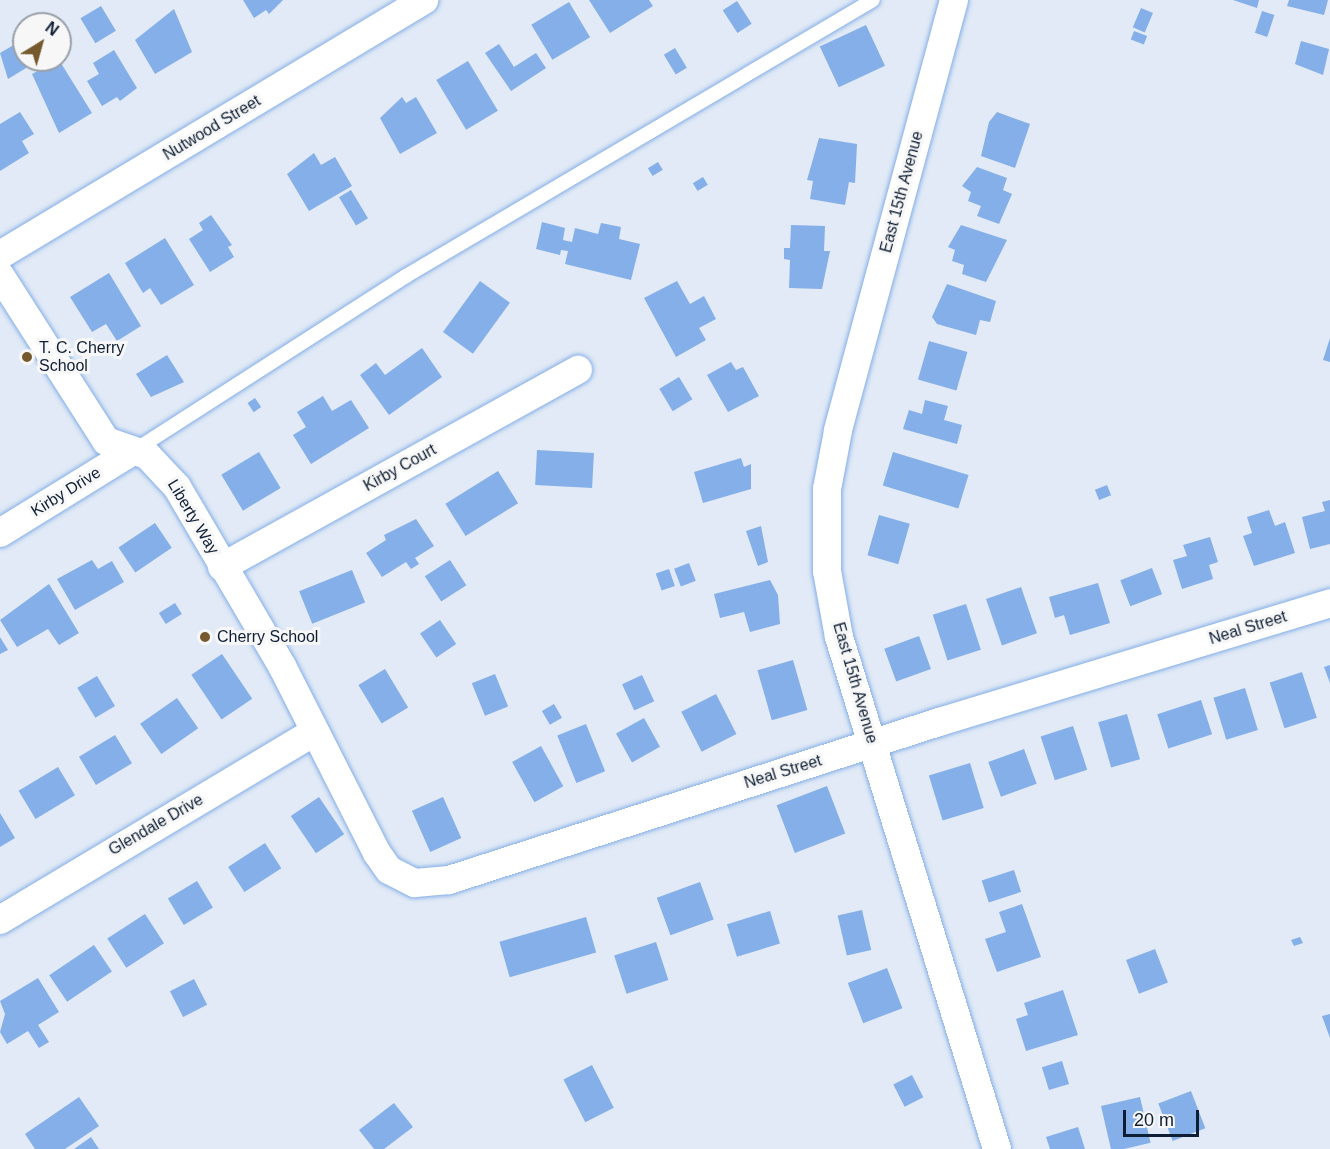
<!DOCTYPE html>
<html>
<head>
<meta charset="utf-8">
<style>
	body { margin:0 }
	#map { position:relative; width:1330px; height:1149px; overflow:hidden; background:#e1eaf6; font-family:Helvetica,sans-serif }
	div>[style] { position:absolute }
	.building>* { inset:0; background:#85afe8; transform-origin:0 0 }
	.roads { filter:drop-shadow(0 0 2px #84aee7) drop-shadow(0 0 2px #84aee7) }
	.service>* { height:14px; margin:-7px; padding:0 7px; transform-origin:7px; border-radius:7px; background:#fff }
	.minor>* { height:28px; margin:-14px; padding:0 14px; transform-origin:14px; border-radius:14px; background:#fff }
	.dots>* { width:16px; height:16px; translate:-50% -50%; box-sizing:border-box; border:3px solid #f7f7f7; border-radius:50% }
	span { translate:-50% -50%; white-space:nowrap; text-align:center; line-height:1.15; -webkit-text-stroke:6px #f7f7f7; paint-order:stroke }
	.street-label { font-size:16px; color:#0e1e34 }
	.poi-label { font-size:16px; color:#0e1e34 }
	.left { translate:0 -50%; text-align:left }
	.north { position:absolute; left:12px; top:12px; width:60px; height:60px; box-sizing:border-box; background:#f7f7f7; border:2px solid #9aa0a9; border-radius:50%; rotate:37deg; font-size:16px; font-weight:700; line-height:24px; text-align:center; color:#0e1e34 }
	.north::after { content:''; display:block; margin:auto; width:21px; height:27px; background:#765a2d; clip-path:polygon(50% 0,100% 100%,50% 72%,0 100%) }
	.scale { position:absolute; left:1123px; top:1110px; width:76px; height:27px; box-sizing:border-box; border:3px solid #0e1e34; border-top:0; padding-left:8px; font-size:18px; line-height:21px; white-space:nowrap; color:#0e1e34; -webkit-text-stroke:4px #f7f7f7; paint-order:stroke }
</style>
</head>
<body>
<div id="map">
	<div class="building">
		<div style="clip-path:polygon(243px 0,283px 0,269px 14px,266px 10px,254px 18px)"></div>
		<div style="clip-path:polygon(589px 0,649px 0,653px 6px,610px 33px)"></div>
		<div style="clip-path:polygon(1233px 0,1259px 0,1257px 8px)"></div>
		<div style="clip-path:polygon(1289px 0,1328px 0,1324px 15px,1287px 6px)"></div>
		<div style="left:737px;top:1px;width:27px;height:17px;rotate:57deg"></div>
		<div style="left:569px;top:2px;width:41px;height:44px;rotate:59deg"></div>
		<div style="left:101px;top:6px;width:29px;height:24px;rotate:59deg"></div>
		<div style="left:1141px;top:8px;width:13px;height:21px;rotate:23deg"></div>
		<div style="clip-path:polygon(174px 9px,192px 52px,155px 74px,135px 40px)"></div>
		<div style="left:1262px;top:11px;width:13px;height:23px;rotate:18deg"></div>
		<div style="left:866px;top:25px;width:45px;height:51px;rotate:65deg"></div>
		<div style="left:1134px;top:31px;width:14px;height:9px;rotate:21deg"></div>
		<div style="clip-path:polygon(1301px 41px,1329px 49px,1323px 75px,1295px 64px)"></div>
		<div style="clip-path:polygon(17px 43px,31px 65px,8px 79px,0 53px)"></div>
		<div style="clip-path:polygon(499px 44px,514px 67px,536px 53px,546px 68px,511px 91px,485px 53px)"></div>
		<div style="left:675px;top:48px;width:23px;height:13px;rotate:59deg"></div>
		<div style="clip-path:polygon(114px 50px,137px 88px,120px 101px,117px 97px,102px 106px,87px 81px,99px 74px,93px 63px)"></div>
		<div style="clip-path:polygon(59px 60px,92px 113px,59px 133px,32px 74px)"></div>
		<div style="left:468px;top:61px;width:58px;height:37px;rotate:59deg"></div>
		<div style="clip-path:polygon(402px 97px,406px 103px,416px 97px,437px 133px,400px 154px,380px 118px)"></div>
		<div style="clip-path:polygon(20px 112px,34px 134px,22px 141px,29px 153px,0 171px,0 124px)"></div>
		<div style="clip-path:polygon(997px 112px,1030px 124px,1015px 168px,981px 156px,989px 122px)"></div>
		<div style="clip-path:polygon(819px 138px,857px 144px,855px 183px,849px 182px,845px 205px,810px 199px,813px 181px,807px 180px)"></div>
		<div style="clip-path:polygon(314px 153px,321px 165px,335px 157px,352px 186px,309px 211px,287px 174px)"></div>
		<div style="left:658px;top:162px;width:9px;height:12px;rotate:58deg"></div>
		<div style="clip-path:polygon(977px 167px,1007px 178px,1003px 190px,1012px 194px,999px 224px,977px 216px,981px 206px,968px 201px,971px 192px,962px 186px)"></div>
		<div style="left:703px;top:177px;width:9px;height:12px;rotate:58deg"></div>
		<div style="left:351px;top:190px;width:33px;height:14px;rotate:59deg"></div>
		<div style="clip-path:polygon(211px 215px,232px 245px,228px 247px,234px 257px,210px 272px,189px 239px,203px 230px,199px 223px)"></div>
		<div style="clip-path:polygon(542px 222px,565px 228px,563px 240px,572px 242px,575px 228px,598px 234px,601px 223px,621px 227px,619px 239px,640px 244px,631px 280px,565px 264px,568px 251px,561px 250px,560px 255px,536px 249px)"></div>
		<div style="clip-path:polygon(791px 225px,825px 226px,824px 251px,830px 251px,822px 289px,789px 288px,790px 260px,784px 259px,784px 248px,790px 248px)"></div>
		<div style="clip-path:polygon(961px 225px,1007px 240px,986px 282px,962px 274px,964px 265px,952px 261px,955px 250px,948px 247px)"></div>
		<div style="clip-path:polygon(165px 238px,194px 285px,161px 305px,150px 288px,143px 293px,125px 263px)"></div>
		<div style="clip-path:polygon(109px 273px,141px 326px,117px 341px,106px 324px,92px 332px,70px 297px)"></div>
		<div style="left:480px;top:281px;width:37px;height:63px;rotate:36deg"></div>
		<div style="clip-path:polygon(677px 281px,690px 304px,704px 296px,716px 319px,699px 328px,706px 340px,676px 357px,644px 298px)"></div>
		<div style="clip-path:polygon(947px 284px,996px 301px,990px 322px,980px 320px,976px 335px,937px 324px,932px 317px)"></div>
		<div style="clip-path:polygon(1330px 338px,1330px 362px,1323px 360px)"></div>
		<div style="left:929px;top:341px;width:40px;height:40px;rotate:16deg"></div>
		<div style="clip-path:polygon(422px 348px,442px 377px,389px 415px,360px 375px,376px 363px,385px 375px)"></div>
		<div style="clip-path:polygon(167px 355px,184px 382px,151px 397px,136px 374px)"></div>
		<div style="clip-path:polygon(731px 362px,736px 370px,743px 367px,759px 396px,728px 412px,707px 375px)"></div>
		<div style="left:679px;top:377px;width:26px;height:23px;rotate:59deg"></div>
		<div style="clip-path:polygon(323px 396px,332px 411px,351px 400px,369px 428px,311px 464px,293px 435px,306px 427px,297px 412px)"></div>
		<div style="left:255px;top:398px;width:11px;height:9px;rotate:56deg"></div>
		<div style="clip-path:polygon(925px 400px,948px 406px,944px 420px,962px 425px,957px 444px,903px 429px,909px 410px,922px 414px)"></div>
		<div style="left:537px;top:450px;width:57px;height:35px;rotate:3deg"></div>
		<div style="left:259px;top:452px;width:42px;height:44px;rotate:59deg"></div>
		<div style="left:893px;top:452px;width:79px;height:35px;rotate:17deg"></div>
		<div style="clip-path:polygon(741px 458px,744px 467px,751px 464px,751px 489px,703px 503px,694px 472px)"></div>
		<div style="left:498px;top:471px;width:38px;height:62px;rotate:58deg"></div>
		<div style="left:1107px;top:485px;width:11px;height:13px;rotate:68deg"></div>
		<div style="clip-path:polygon(1330px 500px,1330px 544px,1310px 549px,1302px 517px,1325px 511px,1322px 502px)"></div>
		<div style="clip-path:polygon(1269px 510px,1275px 526px,1285px 522px,1295px 553px,1254px 566px,1243px 536px,1252px 533px,1247px 517px)"></div>
		<div style="left:879px;top:515px;width:32px;height:42px;rotate:16deg"></div>
		<div style="clip-path:polygon(416px 519px,434px 546px,415px 558px,419px 564px,411px 569px,406px 562px,382px 577px,366px 553px,386px 540px,384px 535px)"></div>
		<div style="left:155px;top:523px;width:30px;height:44px;rotate:56deg"></div>
		<div style="clip-path:polygon(761px 526px,768px 562px,758px 566px,746px 531px)"></div>
		<div style="clip-path:polygon(1210px 537px,1218px 562px,1209px 565px,1213px 579px,1182px 589px,1173px 560px,1187px 556px,1183px 545px)"></div>
		<div style="clip-path:polygon(92px 560px,98px 569px,112px 561px,124px 582px,75px 610px,57px 579px)"></div>
		<div style="left:450px;top:560px;width:30px;height:30px;rotate:57deg"></div>
		<div style="left:689px;top:563px;width:19px;height:16px;rotate:69deg"></div>
		<div style="left:1152px;top:568px;width:28px;height:34px;rotate:69deg"></div>
		<div style="left:669px;top:569px;width:18px;height:14px;rotate:71deg"></div>
		<div style="left:352px;top:570px;width:35px;height:57px;rotate:68deg"></div>
		<div style="clip-path:polygon(770px 580px,778px 595px,780px 624px,750px 632px,744px 612px,720px 618px,714px 594px)"></div>
		<div style="clip-path:polygon(1098px 583px,1110px 623px,1070px 635px,1064px 615px,1055px 618px,1049px 597px)"></div>
		<div style="clip-path:polygon(49px 584px,79px 633px,59px 645px,48px 629px,17px 647px,0 620px)"></div>
		<div style="left:1021px;top:587px;width:49px;height:37px;rotate:71deg"></div>
		<div style="left:175px;top:603px;width:13px;height:19px;rotate:58deg"></div>
		<div style="left:966px;top:604px;width:48px;height:35px;rotate:72deg"></div>
		<div style="left:440px;top:620px;width:29px;height:24px;rotate:56deg"></div>
		<div style="left:919px;top:636px;width:35px;height:37px;rotate:70deg"></div>
		<div style="clip-path:polygon(0 637px,8px 650px,0 654px)"></div>
		<div style="left:222px;top:654px;width:54px;height:37px;rotate:56deg"></div>
		<div style="left:793px;top:660px;width:52px;height:37px;rotate:74deg"></div>
		<div style="clip-path:polygon(1330px 665px,1330px 683px,1324px 667px)"></div>
		<div style="left:385px;top:669px;width:45px;height:31px;rotate:59deg"></div>
		<div style="left:1302px;top:672px;width:48px;height:34px;rotate:72deg"></div>
		<div style="left:495px;top:674px;width:35px;height:25px;rotate:68deg"></div>
		<div style="left:642px;top:675px;width:29px;height:22px;rotate:65deg"></div>
		<div style="left:97px;top:676px;width:35px;height:23px;rotate:59deg"></div>
		<div style="left:1245px;top:688px;width:44px;height:33px;rotate:73deg"></div>
		<div style="left:716px;top:694px;width:45px;height:39px;rotate:63deg"></div>
		<div style="left:177px;top:698px;width:37px;height:45px;rotate:55deg"></div>
		<div style="left:1201px;top:700px;width:36px;height:46px;rotate:72deg"></div>
		<div style="left:554px;top:704px;width:16px;height:14px;rotate:60deg"></div>
		<div style="left:1127px;top:714px;width:47px;height:30px;rotate:74deg"></div>
		<div style="left:644px;top:718px;width:33px;height:32px;rotate:61deg"></div>
		<div style="left:586px;top:724px;width:51px;height:31px;rotate:68deg"></div>
		<div style="left:1073px;top:726px;width:46px;height:34px;rotate:72deg"></div>
		<div style="left:115px;top:735px;width:33px;height:42px;rotate:59deg"></div>
		<div style="left:541px;top:746px;width:46px;height:33px;rotate:61deg"></div>
		<div style="left:1024px;top:749px;width:37px;height:38px;rotate:70deg"></div>
		<div style="left:970px;top:763px;width:47px;height:43px;rotate:73deg"></div>
		<div style="left:58px;top:767px;width:33px;height:46px;rotate:59deg"></div>
		<div style="left:827px;top:786px;width:51px;height:54px;rotate:69deg"></div>
		<div style="left:319px;top:797px;width:45px;height:34px;rotate:56deg"></div>
		<div style="left:443px;top:797px;width:45px;height:34px;rotate:66deg"></div>
		<div style="clip-path:polygon(0 813px,15px 838px,0 847px)"></div>
		<div style="left:265px;top:843px;width:30px;height:44px;rotate:57deg"></div>
		<div style="left:1014px;top:870px;width:23px;height:34px;rotate:72deg"></div>
		<div style="left:197px;top:881px;width:31px;height:34px;rotate:59deg"></div>
		<div style="left:700px;top:882px;width:40px;height:46px;rotate:70deg"></div>
		<div style="clip-path:polygon(1022px 904px,1041px 957px,997px 972px,985px 939px,1006px 932px,999px 912px)"></div>
		<div style="left:862px;top:910px;width:41px;height:25px;rotate:77deg"></div>
		<div style="left:770px;top:911px;width:34px;height:45px;rotate:73deg"></div>
		<div style="left:145px;top:914px;width:35px;height:45px;rotate:57deg"></div>
		<div style="left:586px;top:917px;width:37px;height:90px;rotate:74deg"></div>
		<div style="clip-path:polygon(1300px 937px,1303px 943px,1294px 946px,1291px 940px)"></div>
		<div style="left:656px;top:942px;width:40px;height:44px;rotate:72deg"></div>
		<div style="left:94px;top:945px;width:32px;height:54px;rotate:56deg"></div>
		<div style="left:1155px;top:949px;width:36px;height:31px;rotate:69deg"></div>
		<div style="left:887px;top:968px;width:43px;height:42px;rotate:69deg"></div>
		<div style="clip-path:polygon(38px 978px,59px 1012px,38px 1025px,49px 1042px,39px 1048px,28px 1031px,7px 1044px,0 1032px,5px 1014px,0 1001px)"></div>
		<div style="left:194px;top:979px;width:29px;height:27px;rotate:63deg"></div>
		<div style="clip-path:polygon(1063px 990px,1078px 1035px,1026px 1051px,1016px 1019px,1028px 1015px,1024px 1003px)"></div>
		<div style="clip-path:polygon(1330px 1014px,1330px 1038px,1322px 1016px)"></div>
		<div style="left:1062px;top:1061px;width:24px;height:21px;rotate:73deg"></div>
		<div style="left:592px;top:1065px;width:48px;height:32px;rotate:63deg"></div>
		<div style="left:912px;top:1075px;width:25px;height:21px;rotate:63deg"></div>
		<div style="left:1191px;top:1091px;width:40px;height:35px;rotate:69deg"></div>
		<div style="clip-path:polygon(79px 1097px,99px 1126px,65px 1149px,35px 1149px,25px 1134px)"></div>
		<div style="left:1140px;top:1097px;width:47px;height:40px;rotate:77deg"></div>
		<div style="clip-path:polygon(394px 1103px,413px 1127px,384px 1149px,374px 1149px,359px 1130px)"></div>
		<div style="clip-path:polygon(1078px 1127px,1085px 1149px,1050px 1149px,1046px 1137px)"></div>
		<div style="clip-path:polygon(91px 1137px,99px 1149px,74px 1149px)"></div>
	</div>
	<div class="roads">
		<div class="service">
			<div style="left:135px;top:450px;width:322px;rotate:-32.7deg"></div>
			<div style="left:406px;top:276px;width:542px;rotate:-30.58deg"></div>
		</div>
		<div class="minor">
			<div style="left:954px;top:0;width:446px;rotate:105.1deg"></div>
			<div style="left:838px;top:431px;width:59px;rotate:100.7deg"></div>
			<div style="left:827px;top:489px;width:82px;rotate:90deg"></div>
			<div style="left:827px;top:571px;width:67px;rotate:79.7deg"></div>
			<div style="left:839px;top:637px;width:536px;rotate:72.85deg"></div>
			<div style="left:0;top:255px;width:495px;rotate:-31deg"></div>
			<div style="left:0;top:275px;width:197px;rotate:57.4deg"></div>
			<div style="left:106px;top:441px;width:43px;rotate:18.9deg"></div>
			<div style="left:147px;top:455px;width:44px;rotate:46.8deg"></div>
			<div style="left:177px;top:487px;width:208px;rotate:59.6deg"></div>
			<div style="left:282px;top:666px;width:210px;rotate:63.1deg"></div>
			<div style="left:377px;top:853px;width:21px;rotate:55deg"></div>
			<div style="left:389px;top:870px;width:29px;rotate:27deg"></div>
			<div style="left:415px;top:883px;width:34px;rotate:-5deg"></div>
			<div style="left:449px;top:880px;width:515px;rotate:-17.87deg"></div>
			<div style="left:939px;top:722px;width:409px;rotate:-16.9deg"></div>
			<div style="left:0;top:533px;width:156px;rotate:-31.7deg"></div>
			<div style="left:222px;top:567px;width:407px;rotate:-29deg"></div>
			<div style="left:0;top:920px;width:365px;rotate:-30.9deg"></div>
		</div>
	</div>
	<div class="dots">
		<div style="left:27px;top:357px;background:#765a2d"></div>
		<div style="left:205px;top:637px;background:#765a2d"></div>
	</div>
	<div class="street-label">
		<span style="left:212px;top:128px;rotate:-31deg">Nutwood Street</span>
		<span style="left:902px;top:192px;rotate:-75deg">East 15th Avenue</span>
		<span style="left:400px;top:468px;rotate:-29deg">Kirby Court</span>
		<span style="left:66px;top:492px;rotate:-32deg">Kirby Drive</span>
		<span style="left:193px;top:517px;rotate:59deg">Liberty Way</span>
		<span style="left:1248px;top:628px;rotate:-17deg">Neal Street</span>
		<span style="left:855px;top:683px;rotate:74deg">East 15th Avenue</span>
		<span style="left:783px;top:772px;rotate:-17deg">Neal Street</span>
		<span style="left:156px;top:825px;rotate:-30deg">Glendale Drive</span>
	</div>
	<div class="poi-label">
		<span class="left" style="left:39px;top:357px">T. C. Cherry<br>School</span>
		<span class="left" style="left:217px;top:637px">Cherry School</span>
	</div>
	<div class="north">N</div>
	<div class="scale">20 m</div>
</div>
</body>
</html>
